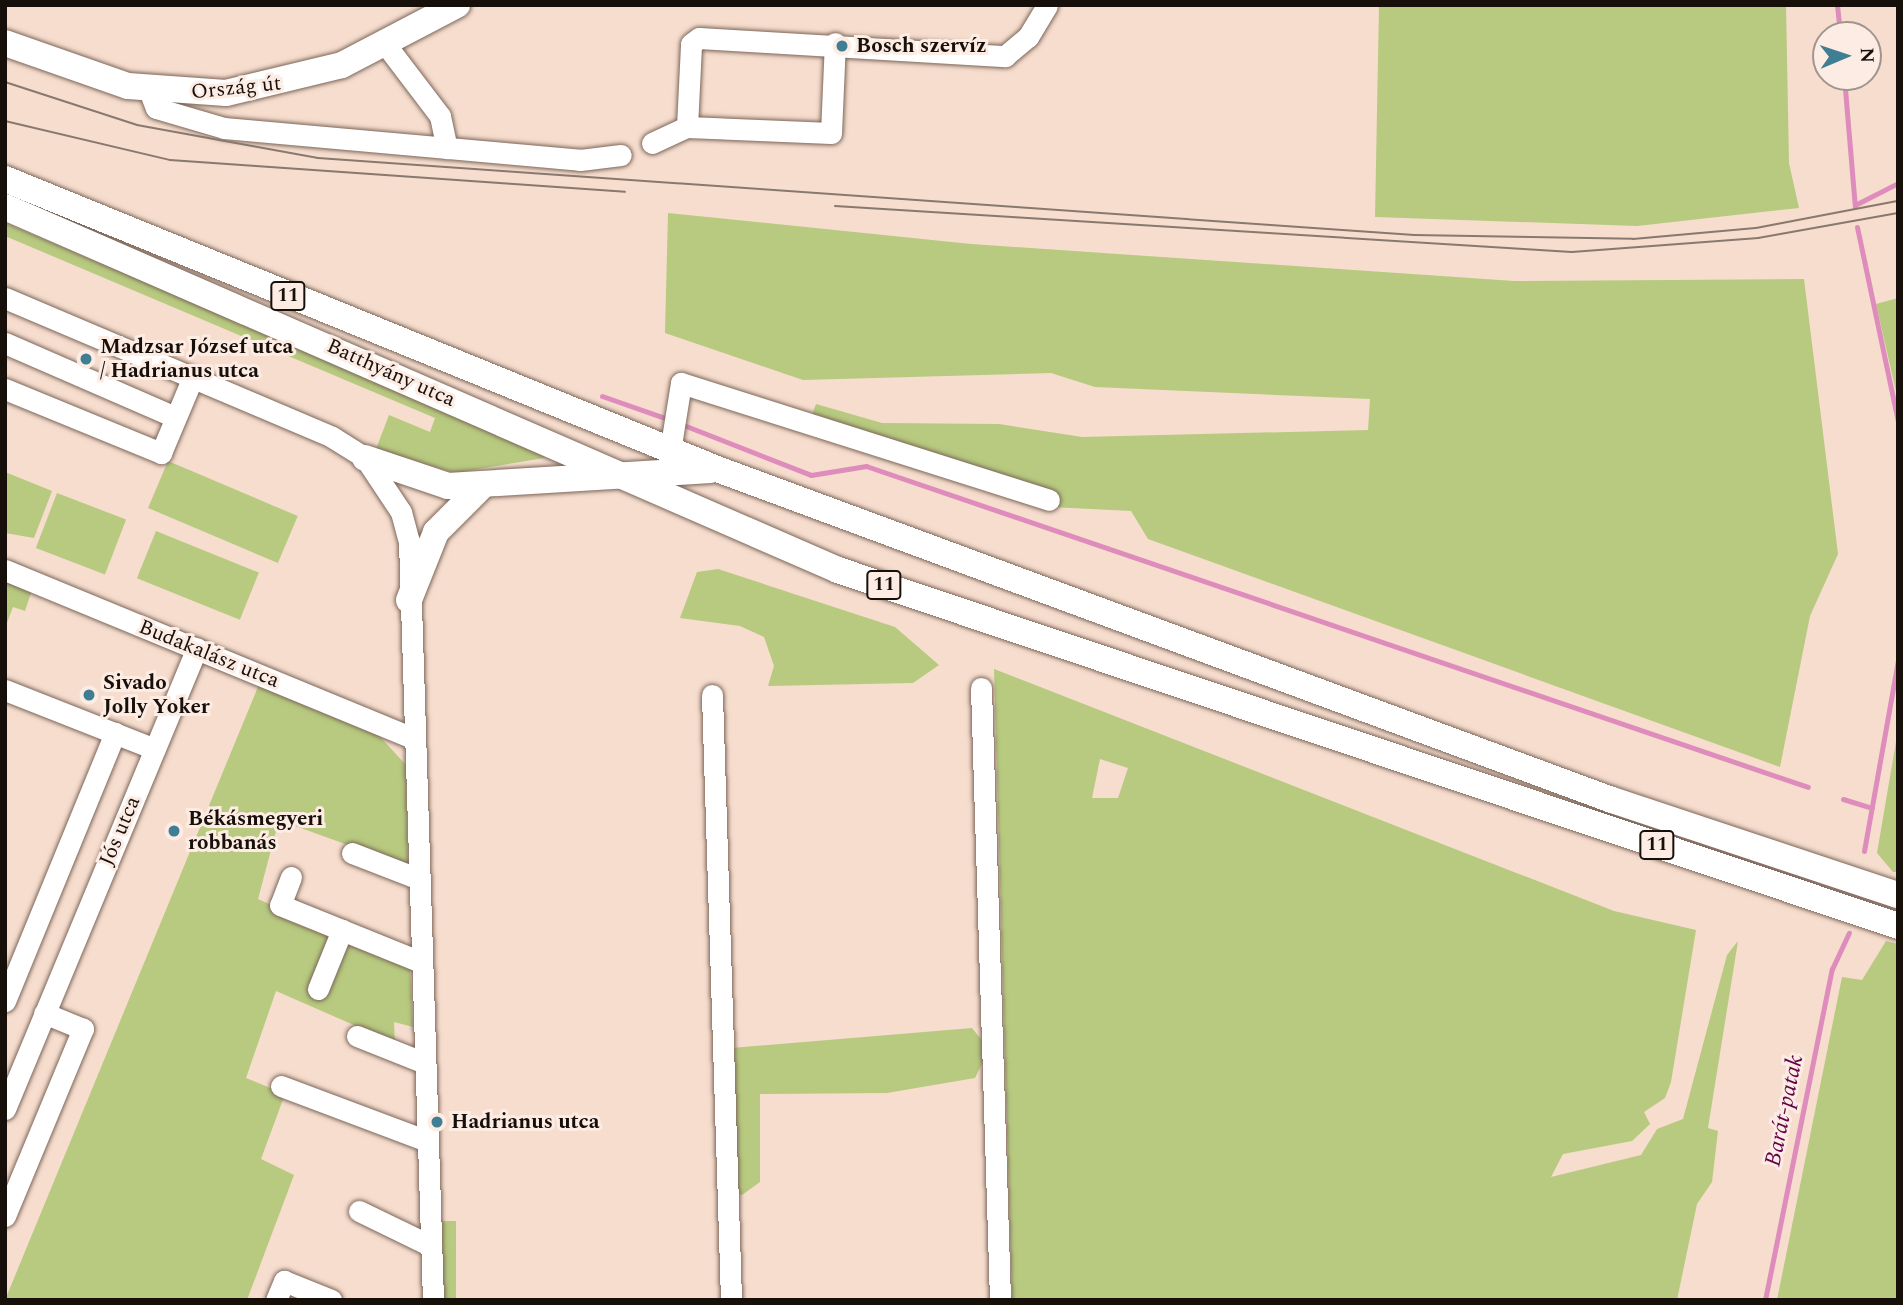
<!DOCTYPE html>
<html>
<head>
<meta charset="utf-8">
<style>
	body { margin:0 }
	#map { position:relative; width:1903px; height:1305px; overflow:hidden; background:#f6ddce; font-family:Spectral,serif }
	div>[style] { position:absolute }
	.green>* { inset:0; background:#b7ca7f; transform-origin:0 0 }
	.stream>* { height:5px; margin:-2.5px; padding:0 2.5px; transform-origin:2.5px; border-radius:2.5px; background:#de8cbb }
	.roads { filter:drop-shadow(0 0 2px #7c6659) drop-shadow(0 0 2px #7c6659) }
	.minor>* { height:21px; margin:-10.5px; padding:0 10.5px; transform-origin:10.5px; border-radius:10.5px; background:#fff }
	.major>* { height:26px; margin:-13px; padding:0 13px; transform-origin:13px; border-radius:13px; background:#fff }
	.tram>* { height:2px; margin:-1px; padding:0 1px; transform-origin:1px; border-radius:1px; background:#89786e }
	.dots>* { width:19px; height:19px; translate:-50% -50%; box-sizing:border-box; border:4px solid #fcece4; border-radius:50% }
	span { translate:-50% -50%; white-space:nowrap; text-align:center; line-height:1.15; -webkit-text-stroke:6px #fcece4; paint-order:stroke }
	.shield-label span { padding:2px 5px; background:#fcece4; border:2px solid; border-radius:5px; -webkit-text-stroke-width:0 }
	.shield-label { font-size:19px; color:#170f0a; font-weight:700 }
	.poi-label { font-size:21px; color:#170f0a; font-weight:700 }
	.left { translate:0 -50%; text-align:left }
	.street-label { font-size:21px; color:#170f0a }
	.water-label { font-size:23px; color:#640047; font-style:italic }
	.frame { position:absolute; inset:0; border:7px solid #170f0a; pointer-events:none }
	.north { position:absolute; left:1812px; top:21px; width:70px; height:70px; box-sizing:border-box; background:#fcece4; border:2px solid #a0948d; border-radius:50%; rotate:88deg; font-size:19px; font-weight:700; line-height:28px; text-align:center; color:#170f0a }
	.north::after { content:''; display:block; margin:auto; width:24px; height:32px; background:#407f93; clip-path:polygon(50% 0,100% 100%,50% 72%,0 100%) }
</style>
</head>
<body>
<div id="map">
	<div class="green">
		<div style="clip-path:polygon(1379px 5px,1786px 5px,1789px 163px,1799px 208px,1637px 226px,1375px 217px)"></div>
		<div style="clip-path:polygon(668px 213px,971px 244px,1514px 281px,1804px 279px,1838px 554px,1810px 616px,1780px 767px,1148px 539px,1131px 511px,1051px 507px,810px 420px,816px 404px,882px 423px,999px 424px,1082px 437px,1368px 430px,1370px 399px,1095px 387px,1051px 373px,803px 380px,665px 333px)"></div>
		<div style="clip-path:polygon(5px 223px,440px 406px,547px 451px,544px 458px,455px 473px,376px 449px,389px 415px,430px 432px,435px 418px,5px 236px)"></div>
		<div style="clip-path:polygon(1898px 298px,1898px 400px,1876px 304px)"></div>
		<div style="left:168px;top:461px;width:141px;height:51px;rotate:23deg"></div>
		<div style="clip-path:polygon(5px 472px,52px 491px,34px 538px,5px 533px)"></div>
		<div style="left:57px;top:493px;width:74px;height:59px;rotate:21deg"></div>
		<div style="left:156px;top:531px;width:111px;height:51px;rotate:22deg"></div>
		<div style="clip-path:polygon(718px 569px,895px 627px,939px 665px,913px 683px,768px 686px,774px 666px,764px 637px,740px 626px,680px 618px,697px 572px)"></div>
		<div style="clip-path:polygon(5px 576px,33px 587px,25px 611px,13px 607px,5px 628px)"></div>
		<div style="clip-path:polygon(evenodd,994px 669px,1614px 911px,1696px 930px,1671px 1082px,1665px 1098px,1644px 1112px,1650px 1124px,1632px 1141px,1563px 1154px,1551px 1177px,1641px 1155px,1657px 1129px,1683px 1119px,1727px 955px,1738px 941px,1708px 1128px,1718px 1131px,1712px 1182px,1697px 1204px,1677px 1300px,1012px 1300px,994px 669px,1100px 759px,1128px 768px,1118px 798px,1092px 798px,1100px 759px)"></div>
		<div style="clip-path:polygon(260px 682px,371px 727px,406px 765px,408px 867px,279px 820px,258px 899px,410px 967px,413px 1027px,394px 1022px,395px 1043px,276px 991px,246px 1078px,285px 1094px,261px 1159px,294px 1175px,247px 1300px,5px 1300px)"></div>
		<div style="clip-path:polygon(1898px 730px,1898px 872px,1893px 872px,1877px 853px)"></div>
		<div style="clip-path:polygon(1886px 941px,1898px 944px,1898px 1300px,1777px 1300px,1842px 977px,1862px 980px)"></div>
		<div style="clip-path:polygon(972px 1028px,989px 1049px,975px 1078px,887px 1093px,760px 1094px,760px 1182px,742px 1195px,722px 1189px,719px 1049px)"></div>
		<div style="left:440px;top:1221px;width:16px;height:79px"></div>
	</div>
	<div class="stream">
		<div style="left:1837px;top:5px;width:30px;rotate:84deg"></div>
		<div style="left:1844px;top:77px;width:130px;rotate:85.2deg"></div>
		<div style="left:1855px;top:205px;width:48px;rotate:-27.1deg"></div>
		<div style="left:1857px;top:227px;width:198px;rotate:78.1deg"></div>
		<div style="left:602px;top:396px;width:64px;rotate:19.3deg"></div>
		<div style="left:686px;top:426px;width:134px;rotate:21.4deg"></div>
		<div style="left:811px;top:475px;width:56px;rotate:-9.3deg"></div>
		<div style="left:866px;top:466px;width:995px;rotate:18.82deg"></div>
		<div style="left:1843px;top:799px;width:30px;rotate:17deg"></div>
		<div style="left:1864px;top:851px;width:193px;rotate:-79.9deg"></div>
		<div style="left:1765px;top:1300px;width:338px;rotate:-78.6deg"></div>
		<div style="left:1832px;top:969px;width:40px;rotate:-65deg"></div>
	</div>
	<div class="roads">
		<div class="minor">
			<div style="left:386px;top:45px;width:89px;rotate:52.7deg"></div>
			<div style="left:440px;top:116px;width:33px;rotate:78deg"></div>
			<div style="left:149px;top:90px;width:19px;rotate:69deg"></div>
			<div style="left:156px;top:108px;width:71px;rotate:16.4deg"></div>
			<div style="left:224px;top:128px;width:357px;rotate:5.1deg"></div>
			<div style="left:580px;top:160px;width:41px;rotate:-7deg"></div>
			<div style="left:687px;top:127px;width:144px;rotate:2.4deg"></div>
			<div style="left:831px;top:133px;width:90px;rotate:-87.5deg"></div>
			<div style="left:652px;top:143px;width:38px;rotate:-25deg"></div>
			<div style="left:687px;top:127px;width:83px;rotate:-87.2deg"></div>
			<div style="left:691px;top:44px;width:10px;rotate:-37deg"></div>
			<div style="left:699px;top:38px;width:307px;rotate:3.4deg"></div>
			<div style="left:1005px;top:56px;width:30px;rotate:-40deg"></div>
			<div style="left:1028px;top:37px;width:37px;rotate:-59deg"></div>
			<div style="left:5px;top:298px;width:355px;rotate:23deg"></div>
			<div style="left:332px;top:437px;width:39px;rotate:32deg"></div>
			<div style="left:365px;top:458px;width:65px;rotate:56.3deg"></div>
			<div style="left:401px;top:512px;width:30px;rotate:75deg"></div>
			<div style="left:409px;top:541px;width:759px;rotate:88.19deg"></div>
			<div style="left:5px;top:343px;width:185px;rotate:23.5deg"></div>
			<div style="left:5px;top:389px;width:169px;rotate:22.3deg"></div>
			<div style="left:161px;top:453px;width:82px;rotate:-67.2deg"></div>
			<div style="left:670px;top:451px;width:69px;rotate:-80.8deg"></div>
			<div style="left:681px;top:383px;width:386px;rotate:17.6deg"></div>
			<div style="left:5px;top:570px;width:441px;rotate:22.4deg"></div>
			<div style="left:981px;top:688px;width:612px;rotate:88.22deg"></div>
			<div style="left:5px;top:690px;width:161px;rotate:21.5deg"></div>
			<div style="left:712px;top:695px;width:605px;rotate:88.2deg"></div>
			<div style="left:352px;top:853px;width:72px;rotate:21.2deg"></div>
			<div style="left:291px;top:877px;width:30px;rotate:111deg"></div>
			<div style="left:280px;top:905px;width:152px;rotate:22deg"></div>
			<div style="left:318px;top:989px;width:64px;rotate:-67.9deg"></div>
			<div style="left:5px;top:1001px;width:290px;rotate:-67.7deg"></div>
			<div style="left:357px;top:1036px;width:73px;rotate:21.7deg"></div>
			<div style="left:281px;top:1086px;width:156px;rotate:20.6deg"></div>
			<div style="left:5px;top:1109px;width:499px;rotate:-67.4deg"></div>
			<div style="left:359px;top:1211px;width:80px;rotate:25.9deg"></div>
			<div style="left:5px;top:1216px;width:203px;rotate:-67.4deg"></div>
			<div style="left:83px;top:1029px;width:42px;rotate:-157.7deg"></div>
			<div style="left:276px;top:1300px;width:21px;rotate:-67deg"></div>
			<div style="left:284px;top:1281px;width:51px;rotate:22deg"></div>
		</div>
		<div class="major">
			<div style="left:5px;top:43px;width:130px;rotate:19.3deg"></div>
			<div style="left:128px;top:86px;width:98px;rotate:4.1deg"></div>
			<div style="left:226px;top:93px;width:119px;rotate:-13.6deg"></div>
			<div style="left:342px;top:65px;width:130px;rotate:-27.6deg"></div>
			<div style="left:5px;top:179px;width:769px;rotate:22.16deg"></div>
			<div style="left:717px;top:469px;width:954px;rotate:20.3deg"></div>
			<div style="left:1612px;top:800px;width:301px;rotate:18.4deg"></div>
			<div style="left:5px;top:207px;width:909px;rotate:23.55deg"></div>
			<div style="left:838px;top:570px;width:1118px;rotate:18.56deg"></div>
			<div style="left:365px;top:458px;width:88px;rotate:18.6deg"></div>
			<div style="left:448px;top:486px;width:263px;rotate:-3.5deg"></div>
			<div style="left:409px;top:600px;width:73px;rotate:-68.3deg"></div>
			<div style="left:436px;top:532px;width:65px;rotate:-45deg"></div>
		</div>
	</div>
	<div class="tram">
		<div style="left:5px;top:82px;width:139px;rotate:18deg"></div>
		<div style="left:137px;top:125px;width:184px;rotate:10.3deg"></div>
		<div style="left:318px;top:158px;width:1099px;rotate:4.02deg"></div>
		<div style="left:1414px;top:235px;width:219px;rotate:1deg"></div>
		<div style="left:1633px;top:239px;width:123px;rotate:-5.1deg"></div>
		<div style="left:1756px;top:228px;width:145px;rotate:-10.8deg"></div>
		<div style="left:5px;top:121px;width:170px;rotate:13.3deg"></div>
		<div style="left:170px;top:160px;width:456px;rotate:4deg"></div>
		<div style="left:835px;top:206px;width:738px;rotate:3.57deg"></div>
		<div style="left:1572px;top:252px;width:187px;rotate:-4.3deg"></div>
		<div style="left:1758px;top:238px;width:142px;rotate:-10.1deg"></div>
	</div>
	<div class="dots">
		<div style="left:842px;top:46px;background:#407f93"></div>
		<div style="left:86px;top:359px;background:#407f93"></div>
		<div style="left:89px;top:695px;background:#407f93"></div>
		<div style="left:174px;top:831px;background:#407f93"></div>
		<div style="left:437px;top:1122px;background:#407f93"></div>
	</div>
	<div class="shield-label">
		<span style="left:288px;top:296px">11</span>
		<span style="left:884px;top:585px">11</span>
		<span style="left:1657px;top:845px">11</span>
	</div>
	<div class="poi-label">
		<span class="left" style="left:856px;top:46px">Bosch szervíz</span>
		<span class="left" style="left:100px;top:359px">Madzsar József utca<br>/ Hadrianus utca</span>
		<span class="left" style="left:103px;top:695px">Sivado<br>Jolly Yoker</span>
		<span class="left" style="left:188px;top:831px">Békásmegyeri<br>robbanás</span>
		<span class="left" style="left:451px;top:1122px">Hadrianus utca</span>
	</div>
	<div class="street-label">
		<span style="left:236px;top:88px;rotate:-6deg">Ország út</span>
		<span style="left:391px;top:373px;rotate:24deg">Batthyány utca</span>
		<span style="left:209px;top:654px;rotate:22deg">Budakalász utca</span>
		<span style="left:120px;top:831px;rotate:-67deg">Jós utca</span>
	</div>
	<div class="water-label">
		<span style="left:1785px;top:1111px;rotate:-78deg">Barát-patak</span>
	</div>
	<div class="frame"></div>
	<div class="north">N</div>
</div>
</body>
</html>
